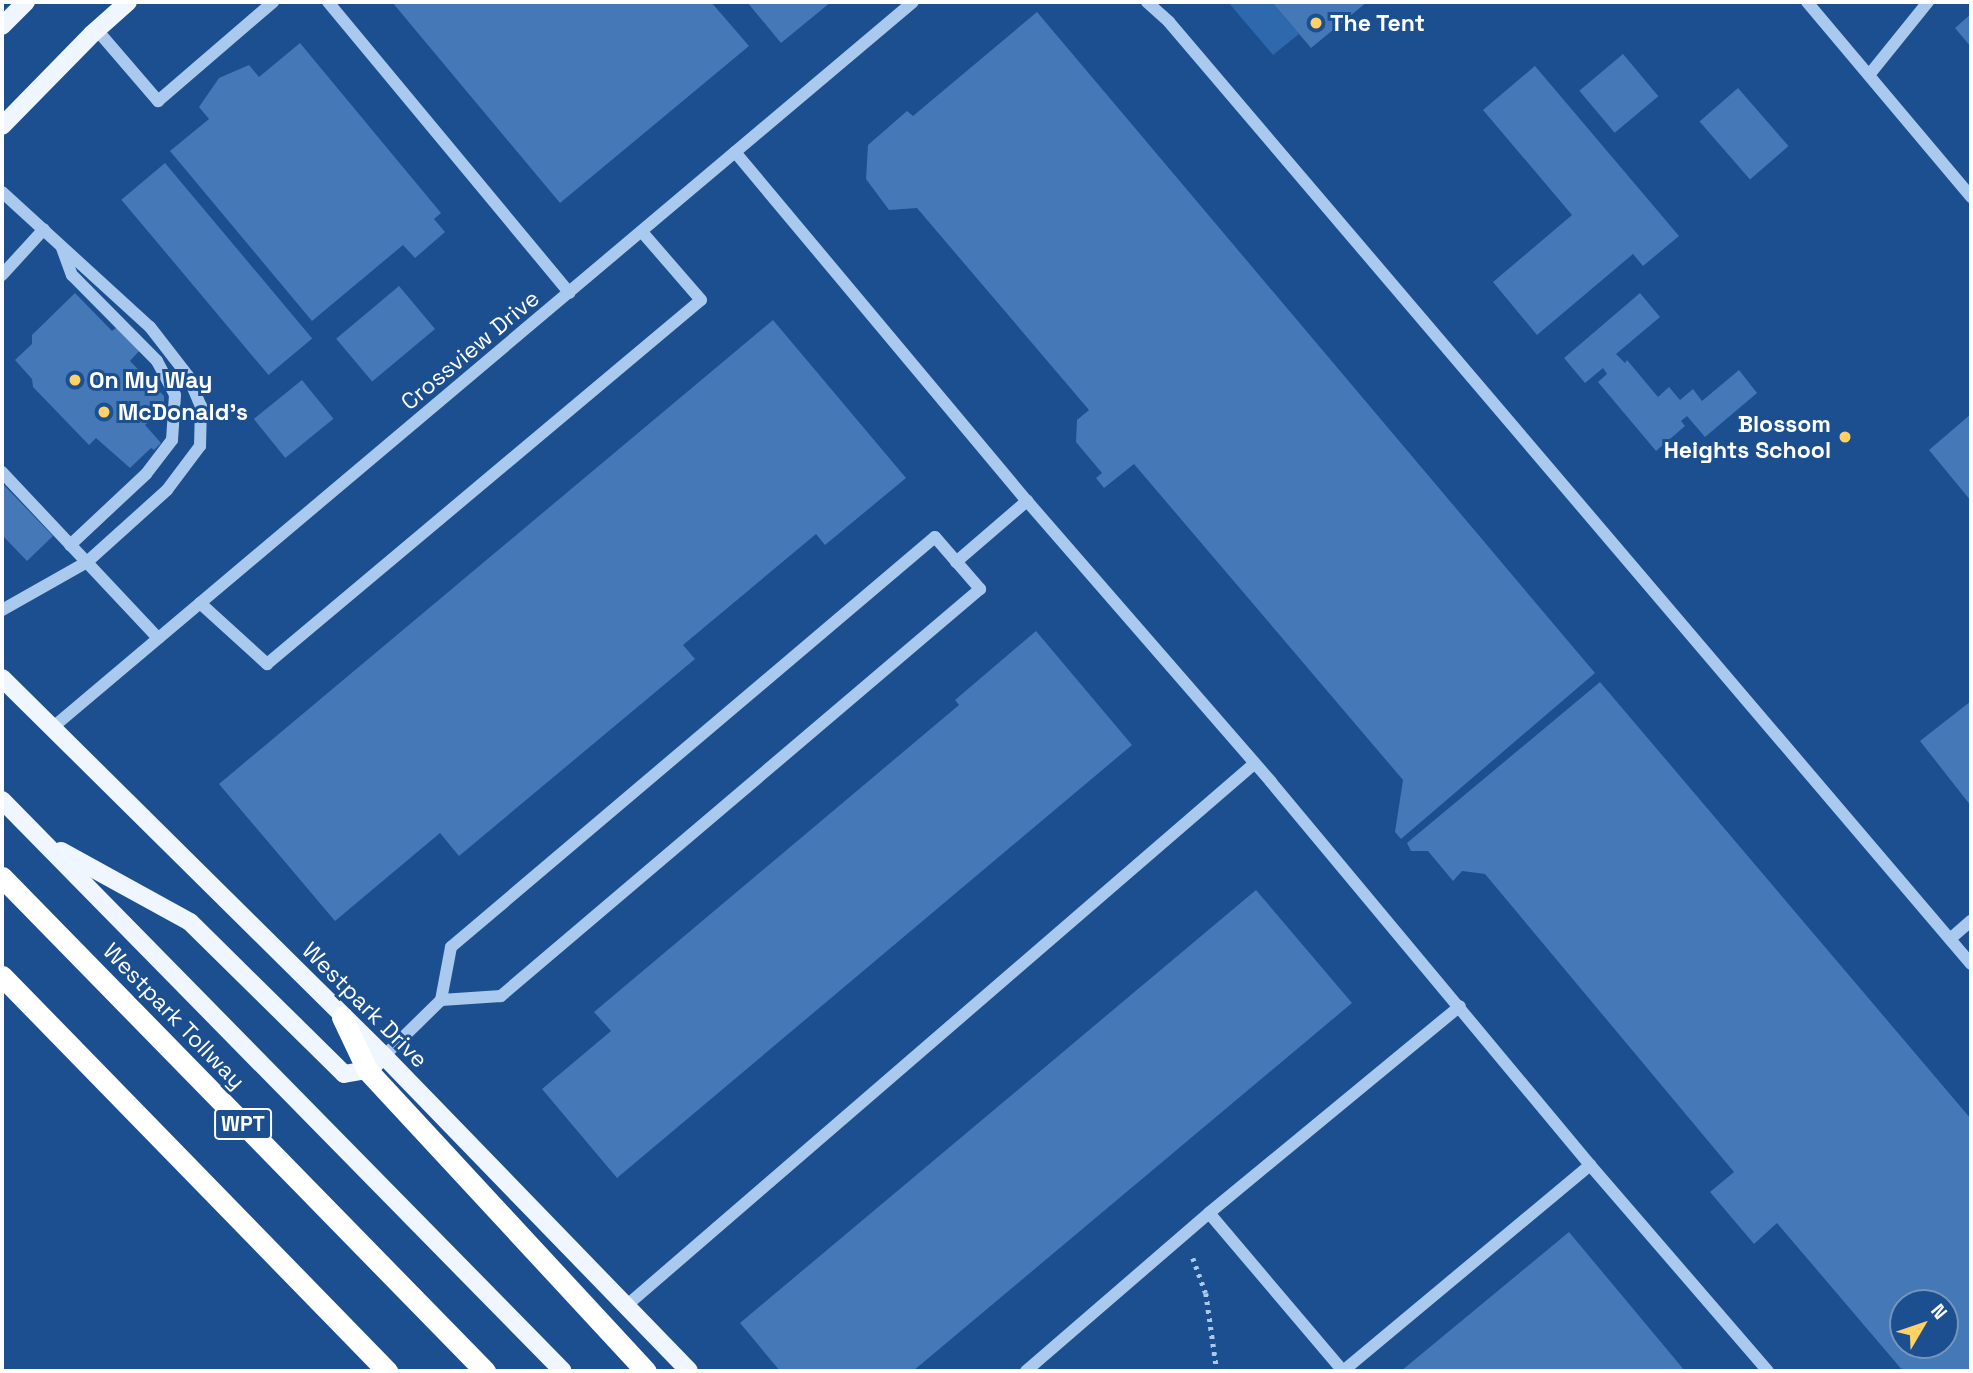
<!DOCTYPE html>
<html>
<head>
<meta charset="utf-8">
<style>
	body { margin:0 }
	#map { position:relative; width:1973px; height:1373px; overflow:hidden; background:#1b4f8f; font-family:"Space Grotesk",sans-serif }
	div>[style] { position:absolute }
	.green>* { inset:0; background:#2e69ad }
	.building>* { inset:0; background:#4478b7; transform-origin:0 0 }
	.path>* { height:4.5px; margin-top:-2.25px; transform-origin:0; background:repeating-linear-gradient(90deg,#a9c9ee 0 3.5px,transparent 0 8.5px) }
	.minor>* { height:12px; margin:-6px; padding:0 6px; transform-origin:6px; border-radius:6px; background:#a9c9ee }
	.major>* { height:18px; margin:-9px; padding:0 9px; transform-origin:9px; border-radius:9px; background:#f0f6ff }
	.highway>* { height:21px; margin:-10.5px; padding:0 10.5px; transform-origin:10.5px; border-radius:10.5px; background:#fff }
	.dots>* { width:19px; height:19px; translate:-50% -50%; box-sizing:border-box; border:4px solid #1b4f8f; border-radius:50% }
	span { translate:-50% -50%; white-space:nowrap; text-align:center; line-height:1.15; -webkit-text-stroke:6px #1b4f8f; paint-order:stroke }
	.shield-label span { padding:2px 5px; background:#1b4f8f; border:2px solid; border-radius:5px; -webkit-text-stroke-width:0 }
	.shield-label { font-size:21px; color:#fff; font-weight:700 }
	.poi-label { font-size:23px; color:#fff; font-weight:700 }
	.left { translate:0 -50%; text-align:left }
	.right { translate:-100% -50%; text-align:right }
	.street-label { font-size:23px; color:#fff }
	.frame { position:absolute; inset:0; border:4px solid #fff; pointer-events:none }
	.north { position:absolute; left:1889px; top:1289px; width:70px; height:70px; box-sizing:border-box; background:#1b4f8f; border:2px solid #7695bc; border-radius:50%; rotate:51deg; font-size:19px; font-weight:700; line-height:28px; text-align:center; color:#fff }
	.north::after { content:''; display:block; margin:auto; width:24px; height:32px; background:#ffd166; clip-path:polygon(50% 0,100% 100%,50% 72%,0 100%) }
</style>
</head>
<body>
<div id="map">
	<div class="green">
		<div style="clip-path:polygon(1228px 2px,1272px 2px,1299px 34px,1273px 55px)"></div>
	</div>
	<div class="building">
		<div style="clip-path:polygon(392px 2px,711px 2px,749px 46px,560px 203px)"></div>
		<div style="clip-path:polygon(747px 2px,831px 2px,781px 43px)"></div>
		<div style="clip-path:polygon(1272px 2px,1367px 2px,1311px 48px)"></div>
		<div style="clip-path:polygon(1037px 12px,1595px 673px,1401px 839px,1395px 832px,1403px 780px,1134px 464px,1104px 488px,1096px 478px,1102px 473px,1076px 442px,1077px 420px,1089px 410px,917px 208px,889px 210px,866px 179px,868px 145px,907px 111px,913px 116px)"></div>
		<div style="clip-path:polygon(1971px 14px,1971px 47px,1955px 28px)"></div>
		<div style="clip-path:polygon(300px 43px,441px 213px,434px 219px,445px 232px,415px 258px,403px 245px,312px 321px,170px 151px,209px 119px,199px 107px,219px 78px,249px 65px,259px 77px)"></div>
		<div style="left:1623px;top:54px;width:55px;height:57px;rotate:50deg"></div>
		<div style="clip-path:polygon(1535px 66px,1679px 236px,1643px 266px,1633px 254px,1537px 335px,1493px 282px,1572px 215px,1483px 110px)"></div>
		<div style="left:1738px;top:88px;width:77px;height:51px;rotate:49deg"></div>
		<div style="left:165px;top:163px;width:229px;height:57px;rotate:50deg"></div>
		<div style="left:399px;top:286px;width:56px;height:82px;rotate:50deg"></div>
		<div style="clip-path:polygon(75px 293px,112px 331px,117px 327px,140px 350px,130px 361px,164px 396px,164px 406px,145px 425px,161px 443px,154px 450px,151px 448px,130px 468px,96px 438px,89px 445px,33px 387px,32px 379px,15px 360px,32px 344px,32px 335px)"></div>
		<div style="clip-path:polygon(1640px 293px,1660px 317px,1616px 354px,1625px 363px,1627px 360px,1658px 397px,1669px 387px,1680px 400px,1693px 389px,1702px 401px,1739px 370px,1757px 393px,1705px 437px,1687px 416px,1681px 421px,1685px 426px,1656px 451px,1598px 382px,1607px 374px,1603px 368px,1585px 383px,1564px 358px)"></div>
		<div style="clip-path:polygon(773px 320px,906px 478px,825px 545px,816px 534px,683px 645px,695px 659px,459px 856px,440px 833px,335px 921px,219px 784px)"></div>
		<div style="left:302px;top:380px;width:50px;height:62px;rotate:51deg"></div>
		<div style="clip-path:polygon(1971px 414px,1971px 501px,1929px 450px)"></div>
		<div style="clip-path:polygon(2px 483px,53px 536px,27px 561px,2px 535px)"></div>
		<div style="clip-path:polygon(1036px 631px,1132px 745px,617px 1178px,542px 1089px,611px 1031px,594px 1012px,959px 705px,955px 700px)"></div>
		<div style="clip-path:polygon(evenodd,1600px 682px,1971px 1119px,1971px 1371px,1903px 1371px,1777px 1223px,1754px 1244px,1710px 1192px,1734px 1172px,1485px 874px,1462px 871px,1453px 881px,1428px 851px,1411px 851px,1407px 843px,1600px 682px,1903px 1303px,1945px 1303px,1945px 1345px,1903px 1345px,1903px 1303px)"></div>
		<div style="clip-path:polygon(1971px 701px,1971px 806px,1920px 741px)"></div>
		<div style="clip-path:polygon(1256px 890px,1352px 1003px,913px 1371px,780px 1371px,740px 1323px)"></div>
		<div style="clip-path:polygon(1569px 1232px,1685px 1371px,1401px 1371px)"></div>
	</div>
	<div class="path">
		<div style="left:1193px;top:1258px;width:37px;rotate:70deg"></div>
		<div style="left:1206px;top:1293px;width:79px;rotate:82deg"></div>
	</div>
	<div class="minor">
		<div style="left:328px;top:2px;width:378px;rotate:50.3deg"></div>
		<div style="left:1147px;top:2px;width:30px;rotate:42deg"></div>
		<div style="left:1169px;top:22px;width:1237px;rotate:49.59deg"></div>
		<div style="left:1807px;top:2px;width:255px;rotate:49.9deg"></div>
		<div style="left:97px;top:30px;width:94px;rotate:49.3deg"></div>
		<div style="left:158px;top:101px;width:152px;rotate:-40.7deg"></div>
		<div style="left:1869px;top:75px;width:94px;rotate:-51.1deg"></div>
		<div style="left:735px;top:152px;width:455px;rotate:50.1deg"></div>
		<div style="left:1027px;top:501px;width:372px;rotate:49deg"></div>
		<div style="left:1271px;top:782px;width:498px;rotate:50.2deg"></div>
		<div style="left:1590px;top:1165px;width:272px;rotate:49.2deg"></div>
		<div style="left:2px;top:192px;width:200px;rotate:42.4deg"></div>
		<div style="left:150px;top:327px;width:62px;rotate:52.2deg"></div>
		<div style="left:188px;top:376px;width:33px;rotate:67deg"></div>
		<div style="left:201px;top:406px;width:40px;rotate:91.4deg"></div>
		<div style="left:200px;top:446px;width:55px;rotate:126.9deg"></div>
		<div style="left:167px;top:490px;width:108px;rotate:138deg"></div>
		<div style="left:87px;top:562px;width:98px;rotate:150.5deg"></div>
		<div style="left:62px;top:248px;width:29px;rotate:70deg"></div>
		<div style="left:72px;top:275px;width:121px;rotate:45.3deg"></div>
		<div style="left:157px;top:361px;width:38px;rotate:62deg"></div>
		<div style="left:175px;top:395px;width:45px;rotate:93.8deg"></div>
		<div style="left:172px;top:440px;width:43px;rotate:127.4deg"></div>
		<div style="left:146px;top:474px;width:104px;rotate:136.9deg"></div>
		<div style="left:2px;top:275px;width:62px;rotate:-47.6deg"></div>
		<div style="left:2px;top:472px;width:228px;rotate:46.8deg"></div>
		<div style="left:935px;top:537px;width:69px;rotate:49.1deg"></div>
		<div style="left:980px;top:589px;width:629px;rotate:139.65deg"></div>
		<div style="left:501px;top:996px;width:60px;rotate:176.2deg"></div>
		<div style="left:441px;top:1000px;width:54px;rotate:-79.3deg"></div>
		<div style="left:451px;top:947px;width:634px;rotate:-40.27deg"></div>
		<div style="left:956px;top:562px;width:94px;rotate:-40.7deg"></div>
		<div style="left:200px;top:603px;width:91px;rotate:42.3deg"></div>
		<div style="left:267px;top:664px;width:566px;rotate:-39.99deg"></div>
		<div style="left:701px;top:300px;width:90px;rotate:-130.9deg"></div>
		<div style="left:52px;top:728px;width:1126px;rotate:-40.14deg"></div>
		<div style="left:1950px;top:939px;width:28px;rotate:-41deg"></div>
		<div style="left:384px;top:1056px;width:80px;rotate:-44.5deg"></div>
		<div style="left:1209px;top:1213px;width:207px;rotate:49.7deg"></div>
		<div style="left:1343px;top:1371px;width:322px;rotate:-39.8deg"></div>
		<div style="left:626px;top:1306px;width:830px;rotate:-40.8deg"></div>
		<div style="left:1026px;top:1371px;width:242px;rotate:-40.8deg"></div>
		<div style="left:1209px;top:1213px;width:325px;rotate:-39.5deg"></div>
	</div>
	<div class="major">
		<div style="left:2px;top:26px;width:34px;rotate:-45deg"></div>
		<div style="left:2px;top:126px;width:129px;rotate:-45.6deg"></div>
		<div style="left:92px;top:34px;width:48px;rotate:-41.6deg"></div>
		<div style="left:2px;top:678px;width:537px;rotate:44.7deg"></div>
		<div style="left:384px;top:1056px;width:438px;rotate:45.9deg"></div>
		<div style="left:2px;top:800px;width:800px;rotate:45.51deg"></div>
		<div style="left:61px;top:851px;width:147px;rotate:28.8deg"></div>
		<div style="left:190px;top:922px;width:216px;rotate:44.6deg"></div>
		<div style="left:344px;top:1074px;width:23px;rotate:-10deg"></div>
		<div style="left:367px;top:1070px;width:11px;rotate:-38deg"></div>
	</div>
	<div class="highway">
		<div style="left:2px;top:877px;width:691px;rotate:45.65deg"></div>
		<div style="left:2px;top:976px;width:552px;rotate:45.73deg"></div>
		<div style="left:342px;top:1017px;width:59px;rotate:64.7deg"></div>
		<div style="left:367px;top:1070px;width:410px;rotate:47.2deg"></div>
	</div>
	<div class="dots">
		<div style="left:1316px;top:23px;background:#ffd166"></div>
		<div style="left:75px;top:380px;background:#ffd166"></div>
		<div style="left:104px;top:412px;background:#ffd166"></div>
		<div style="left:1845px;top:437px;background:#ffd166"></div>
	</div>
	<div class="shield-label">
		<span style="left:243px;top:1124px">WPT</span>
	</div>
	<div class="poi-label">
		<span class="left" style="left:1330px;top:23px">The Tent</span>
		<span class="left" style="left:89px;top:380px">On My Way</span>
		<span class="left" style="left:118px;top:412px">McDonald's</span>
		<span class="right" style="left:1831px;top:437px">Blossom<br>Heights School</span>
	</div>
	<div class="street-label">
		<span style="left:470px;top:350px;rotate:-40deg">Crossview Drive</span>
		<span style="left:365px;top:1005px;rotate:45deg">Westpark Drive</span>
		<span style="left:174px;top:1016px;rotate:46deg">Westpark Tollway</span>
	</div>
	<div class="frame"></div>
	<div class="north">N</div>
</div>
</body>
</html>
